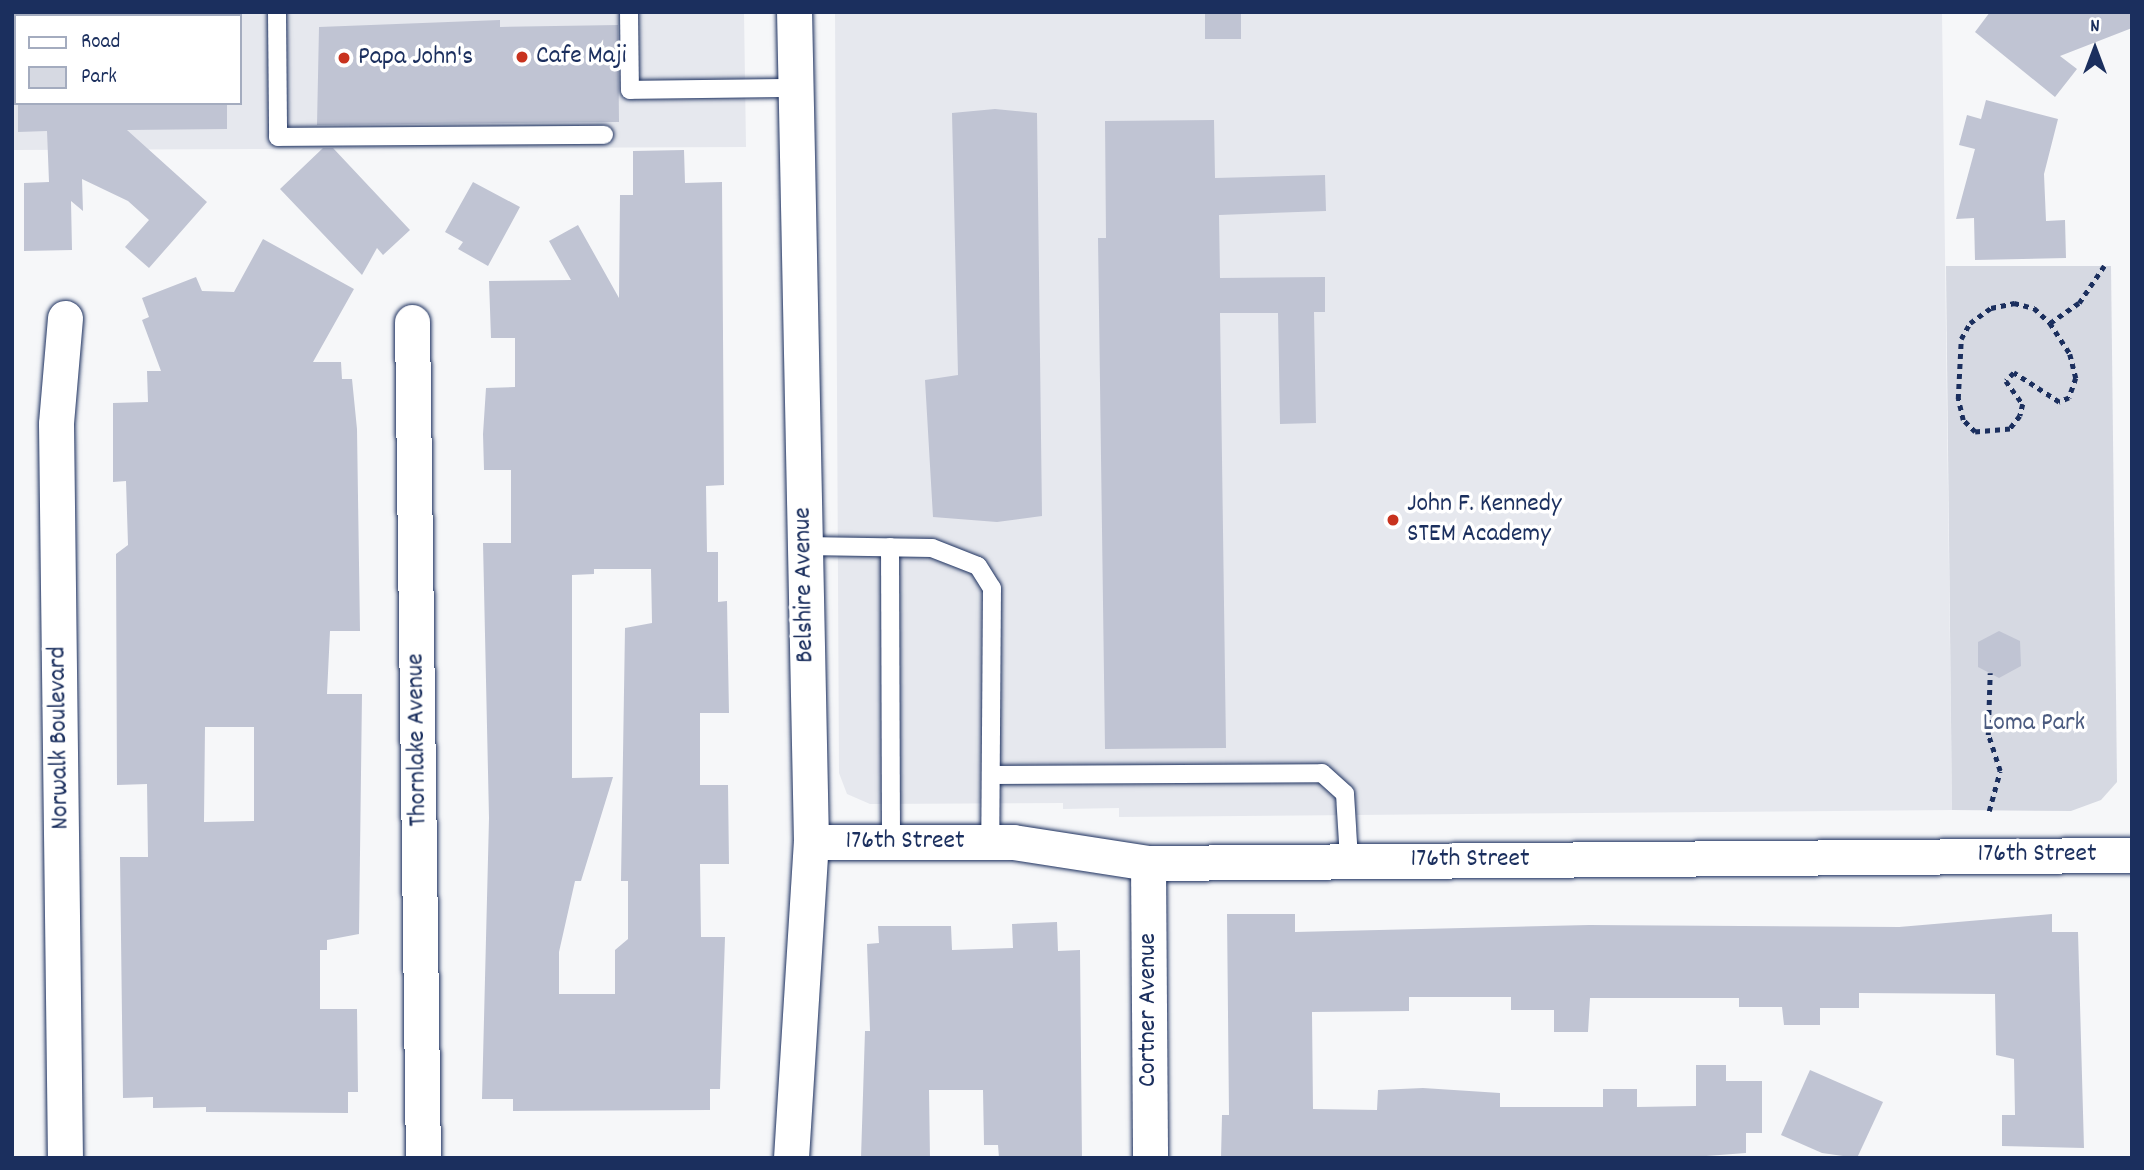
<!DOCTYPE html>
<html>
<head>
<meta charset="utf-8">
<style>
	body { margin:0 }
	#map { position:relative; width:2144px; height:1170px; overflow:hidden; background:#f6f7f9; font-family:Dekko,sans-serif }
	div>[style] { position:absolute }
	.built>* { inset:0; background:#e6e8ee }
	.green>* { inset:0; background:#d6d9e2 }
	.building>* { inset:0; background:#c0c4d3; transform-origin:0 0 }
	.path>* { height:4.5px; margin-top:-2.25px; transform-origin:0; background:repeating-linear-gradient(90deg,#1b2f5e 0 5px,transparent 0 10px) }
	.roads { filter:drop-shadow(0 0 2px #1b2f5e) drop-shadow(0 0 2px #1b2f5e) }
	.lane>* { height:18px; margin:-9px; padding:0 9px; transform-origin:9px; border-radius:9px; background:#fff }
	.street>* { height:35px; margin:-17.5px; padding:0 17.5px; transform-origin:17.5px; border-radius:17.5px; background:#fff }
	.dots>* { width:19px; height:19px; translate:-50% -50%; box-sizing:border-box; border:4px solid #fff; border-radius:50% }
	span { translate:-50% -50%; white-space:nowrap; text-align:center; line-height:1.15; -webkit-text-stroke:7px #fff; paint-order:stroke }
	.poi-label { font-size:26px; color:#1b2f5e }
	.left { translate:0 -50%; text-align:left }
	.street-label { font-size:26px; color:#1b2f5e }
	.park-label { font-size:26px; color:#4a5a7f }
	.frame { position:absolute; inset:0; border:14px solid #1b2f5e; pointer-events:none }
	.legend { position:absolute; left:14px; top:14px; width:228px; height:91px; box-sizing:border-box; background:#fff; border:2px solid #a4acbf; margin:0; padding:9px 12px; list-style:none; font-size:21px; color:#1b2f5e }
	.legend li { display:flex; align-items:center; gap:14px; height:35px }
	.legend b { width:35px; border:2px solid #a4acbf }
	.north { position:absolute; left:2060px; top:14px; width:70px; height:70px; -webkit-text-stroke:5px #fff; paint-order:stroke; rotate:0deg; font-size:19px; font-weight:700; line-height:28px; text-align:center; color:#1b2f5e }
	.north::after { content:''; display:block; margin:auto; width:24px; height:32px; background:#1b2f5e; clip-path:polygon(50% 0,100% 100%,50% 72%,0 100%) }
</style>
</head>
<body>
<div id="map">
	<div class="built">
		<div style="clip-path:polygon(evenodd,12px 12px,744px 12px,746px 147px,14px 150px,12px 12px,16px 16px,240px 16px,240px 103px,16px 103px,16px 16px)"></div>
		<div style="clip-path:polygon(835px 12px,1942px 12px,1952px 810px,1119px 817px,1119px 808px,1063px 809px,1063px 803px,870px 804px,847px 794px,839px 773px)"></div>
	</div>
	<div class="green">
		<div style="clip-path:polygon(1946px 266px,2111px 266px,2117px 782px,2101px 800px,2071px 811px,1952px 810px)"></div>
	</div>
	<div class="building">
		<div style="left:1205px;top:12px;width:36px;height:27px"></div>
		<div style="clip-path:polygon(1990px 12px,2132px 12px,2132px 28px,2060px 56px,2077px 69px,2055px 97px,1975px 32px)"></div>
		<div style="clip-path:polygon(500px 20px,500px 27px,618px 25px,619px 122px,317px 125px,319px 27px)"></div>
		<div style="clip-path:polygon(1986px 100px,2058px 119px,2044px 174px,2046px 221px,2065px 220px,2066px 258px,1975px 260px,1974px 218px,1956px 219px,1975px 149px,1959px 145px,1967px 115px,1981px 119px)"></div>
		<div style="clip-path:polygon(18px 103px,227px 103px,227px 129px,127px 130px,207px 202px,149px 268px,125px 247px,149px 220px,128px 201px,82px 179px,83px 211px,71px 201px,72px 250px,24px 251px,24px 183px,49px 182px,47px 131px,18px 132px)"></div>
		<div style="clip-path:polygon(995px 109px,1037px 113px,1042px 516px,997px 522px,933px 517px,925px 380px,958px 375px,952px 113px)"></div>
		<div style="clip-path:polygon(1214px 120px,1215px 178px,1325px 175px,1326px 211px,1219px 215px,1220px 278px,1325px 277px,1325px 312px,1314px 312px,1316px 423px,1280px 424px,1278px 313px,1220px 313px,1226px 748px,1105px 749px,1098px 238px,1106px 238px,1105px 121px)"></div>
		<div style="clip-path:polygon(323px 148px,333px 148px,410px 230px,383px 255px,377px 248px,362px 275px,280px 189px)"></div>
		<div style="clip-path:polygon(evenodd,684px 150px,685px 183px,722px 182px,724px 485px,706px 486px,707px 552px,718px 552px,718px 602px,727px 601px,729px 713px,700px 713px,700px 785px,728px 785px,729px 864px,700px 864px,701px 937px,725px 937px,720px 1089px,710px 1089px,710px 1110px,513px 1111px,513px 1099px,482px 1099px,489px 818px,483px 543px,511px 543px,511px 470px,484px 470px,483px 434px,486px 388px,515px 387px,515px 338px,491px 338px,489px 281px,571px 280px,549px 241px,578px 225px,619px 298px,620px 195px,633px 195px,633px 151px,684px 150px,594px 569px,651px 569px,652px 623px,625px 628px,621px 881px,628px 881px,628px 939px,615px 950px,615px 994px,559px 994px,559px 952px,575px 881px,581px 881px,613px 777px,572px 778px,572px 575px,594px 574px,594px 569px)"></div>
		<div style="clip-path:polygon(473px 182px,520px 207px,488px 266px,458px 249px,463px 242px,445px 232px)"></div>
		<div style="clip-path:polygon(evenodd,263px 239px,354px 289px,313px 362px,341px 362px,342px 379px,352px 379px,357px 429px,360px 631px,330px 631px,327px 694px,362px 694px,359px 934px,327px 940px,327px 950px,320px 950px,320px 1009px,357px 1009px,358px 1092px,348px 1092px,348px 1113px,206px 1112px,206px 1107px,153px 1108px,153px 1097px,123px 1098px,120px 857px,148px 857px,147px 784px,117px 785px,116px 554px,128px 545px,126px 481px,113px 482px,113px 403px,148px 402px,147px 371px,161px 371px,142px 320px,149px 317px,142px 298px,196px 277px,202px 291px,234px 292px,263px 239px,205px 727px,254px 727px,254px 821px,204px 822px,205px 727px)"></div>
		<div style="clip-path:polygon(1999px 631px,2020px 641px,2021px 666px,1999px 678px,1978px 667px,1978px 642px)"></div>
		<div style="clip-path:polygon(1227px 914px,1295px 914px,1295px 932px,1589px 925px,1899px 927px,2052px 914px,2052px 932px,2078px 932px,2084px 1148px,2002px 1146px,2002px 1115px,2015px 1115px,2014px 1059px,1996px 1055px,1995px 994px,1859px 993px,1859px 1008px,1820px 1008px,1820px 1025px,1784px 1025px,1782px 1007px,1739px 1007px,1739px 998px,1590px 998px,1588px 1032px,1554px 1032px,1554px 1010px,1511px 1010px,1511px 997px,1409px 997px,1409px 1011px,1312px 1012px,1313px 1109px,1377px 1110px,1378px 1090px,1423px 1088px,1500px 1093px,1500px 1107px,1603px 1107px,1603px 1089px,1637px 1089px,1637px 1107px,1696px 1106px,1696px 1065px,1726px 1065px,1726px 1081px,1762px 1081px,1762px 1133px,1746px 1133px,1746px 1153px,1680px 1158px,1221px 1158px,1222px 1115px,1229px 1115px)"></div>
		<div style="clip-path:polygon(1057px 922px,1058px 951px,1080px 950px,1082px 1158px,999px 1158px,998px 1145px,984px 1145px,983px 1090px,929px 1090px,930px 1158px,861px 1158px,865px 1031px,870px 1031px,867px 944px,879px 943px,878px 926px,951px 926px,952px 950px,1013px 948px,1012px 924px)"></div>
		<div style="clip-path:polygon(1810px 1070px,1883px 1102px,1857px 1158px,1822px 1153px,1781px 1135px)"></div>
	</div>
	<div class="path">
		<div style="left:2050px;top:323px;width:37px;rotate:57deg"></div>
		<div style="left:2070px;top:354px;width:25px;rotate:76deg"></div>
		<div style="left:2076px;top:378px;width:21px;rotate:109deg"></div>
		<div style="left:2069px;top:398px;width:11px;rotate:158deg"></div>
		<div style="left:2059px;top:402px;width:54px;rotate:-147.2deg"></div>
		<div style="left:2014px;top:373px;width:11px;rotate:135deg"></div>
		<div style="left:2006px;top:381px;width:29px;rotate:54deg"></div>
		<div style="left:2023px;top:404px;width:12px;rotate:104deg"></div>
		<div style="left:2020px;top:416px;width:16px;rotate:128deg"></div>
		<div style="left:2010px;top:429px;width:35px;rotate:175deg"></div>
		<div style="left:1975px;top:432px;width:17px;rotate:-135deg"></div>
		<div style="left:1963px;top:420px;width:22px;rotate:-103deg"></div>
		<div style="left:1958px;top:399px;width:60px;rotate:-87.1deg"></div>
		<div style="left:1961px;top:339px;width:18px;rotate:-61deg"></div>
		<div style="left:1970px;top:323px;width:26px;rotate:-36deg"></div>
		<div style="left:1991px;top:308px;width:24px;rotate:-12deg"></div>
		<div style="left:2014px;top:303px;width:21px;rotate:14deg"></div>
		<div style="left:2034px;top:308px;width:22px;rotate:43deg"></div>
		<div style="left:2050px;top:323px;width:35px;rotate:-35deg"></div>
		<div style="left:2079px;top:303px;width:45px;rotate:-56deg"></div>
		<div style="left:1989px;top:811px;width:41px;rotate:-74.6deg"></div>
		<div style="left:2000px;top:771px;width:38px;rotate:-108deg"></div>
		<div style="left:1988px;top:735px;width:62px;rotate:-88.2deg"></div>
	</div>
	<div class="roads">
		<div class="lane">
			<div style="left:277px;top:12px;width:125px;rotate:89.5deg"></div>
			<div style="left:278px;top:137px;width:326px;rotate:-0.4deg"></div>
			<div style="left:629px;top:12px;width:78px;rotate:89.3deg"></div>
			<div style="left:630px;top:90px;width:165px;rotate:-0.7deg"></div>
			<div style="left:804px;top:546px;width:128px;rotate:0.9deg"></div>
			<div style="left:932px;top:548px;width:49px;rotate:21.4deg"></div>
			<div style="left:978px;top:566px;width:26px;rotate:58deg"></div>
			<div style="left:992px;top:588px;width:255px;rotate:90.4deg"></div>
			<div style="left:890px;top:547px;width:294px;rotate:89.8deg"></div>
			<div style="left:991px;top:775px;width:331px;rotate:-0.3deg"></div>
			<div style="left:1322px;top:773px;width:31px;rotate:42deg"></div>
			<div style="left:1345px;top:794px;width:66px;rotate:86.5deg"></div>
		</div>
		<div class="street">
			<div style="left:65px;top:318px;width:106px;rotate:94.9deg"></div>
			<div style="left:56px;top:424px;width:734px;rotate:89.3deg"></div>
			<div style="left:412px;top:322px;width:836px;rotate:89.25deg"></div>
			<div style="left:811px;top:842px;width:202px"></div>
			<div style="left:1013px;top:842px;width:137px;rotate:8.8deg"></div>
			<div style="left:1148px;top:863px;width:984px;rotate:-0.47deg"></div>
			<div style="left:1148px;top:863px;width:295px;rotate:89.6deg"></div>
			<div style="left:791px;top:1158px;width:317px;rotate:-86.4deg"></div>
			<div style="left:811px;top:842px;width:830px;rotate:-91.17deg"></div>
		</div>
	</div>
	<div class="dots">
		<div style="left:522px;top:57px;background:#c8321e"></div>
		<div style="left:344px;top:58px;background:#c8321e"></div>
		<div style="left:1393px;top:520px;background:#c8321e"></div>
	</div>
	<div class="poi-label">
		<span class="left" style="left:536px;top:57px">Cafe Maji</span>
		<span class="left" style="left:358px;top:58px">Papa John's</span>
		<span class="left" style="left:1407px;top:520px">John F. Kennedy<br>STEM Academy</span>
	</div>
	<div class="street-label">
		<span style="left:805px;top:585px;rotate:-91deg">Belshire Avenue</span>
		<span style="left:60px;top:738px;rotate:-91deg">Norwalk Boulevard</span>
		<span style="left:418px;top:740px;rotate:-91deg">Thornlake Avenue</span>
		<span style="left:905px;top:842px">176th Street</span>
		<span style="left:2037px;top:855px">176th Street</span>
		<span style="left:1470px;top:860px">176th Street</span>
		<span style="left:1149px;top:1010px;rotate:-90deg">Cortner Avenue</span>
	</div>
	<div class="park-label">
		<span style="left:2034px;top:724px">Loma Park</span>
	</div>
	<div class="frame"></div>
	<ul class="legend">
	<li><b style="height:9px;background:#fff"></b>Road</li>
	<li><b style="height:19px;background:#d6d9e2"></b>Park</li>
	</ul>
	<div class="north">N</div>
</div>
</body>
</html>
